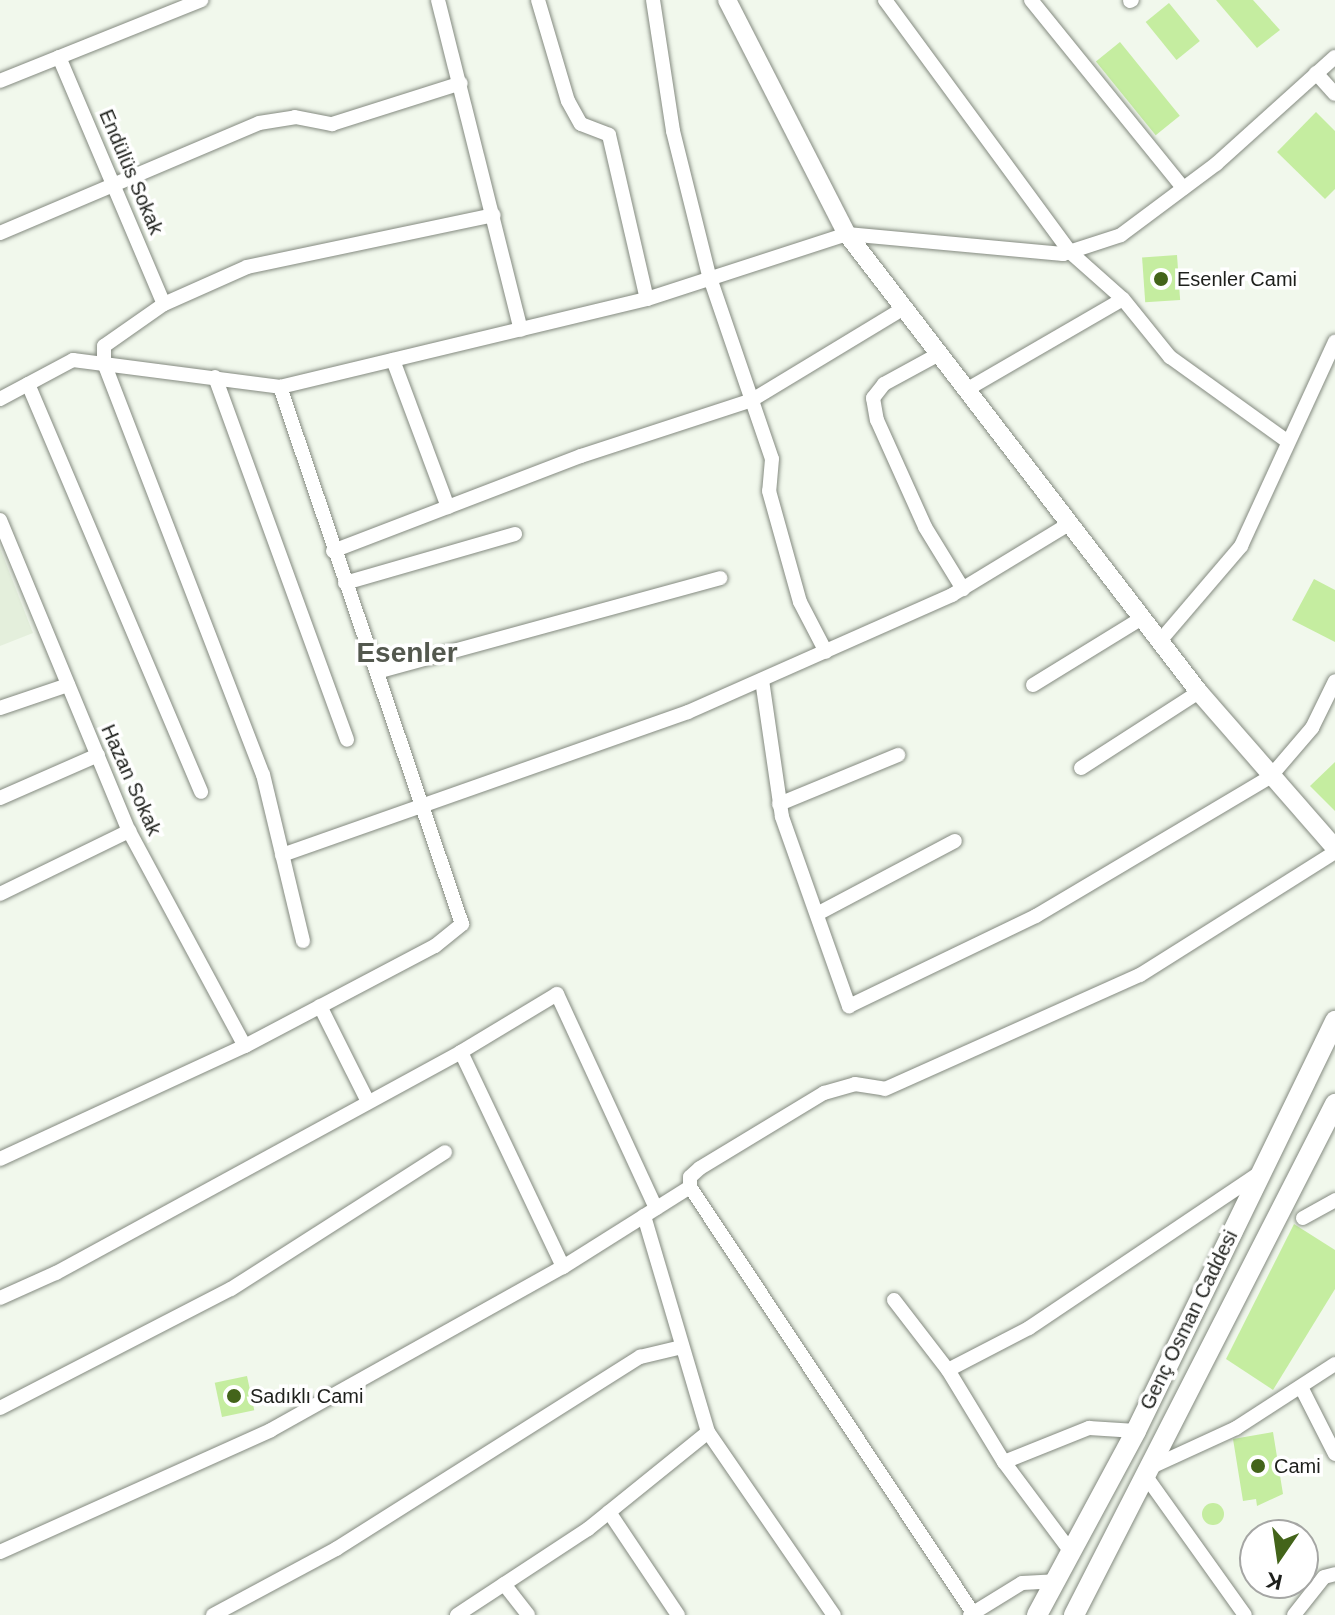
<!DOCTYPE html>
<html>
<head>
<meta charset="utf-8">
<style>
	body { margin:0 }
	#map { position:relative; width:1335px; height:1615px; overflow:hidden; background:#f1f8ec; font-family:Helvetica,sans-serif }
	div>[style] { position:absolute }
	.built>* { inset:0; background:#e4efdc }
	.building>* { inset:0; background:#c5eda0; transform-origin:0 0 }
	.round { border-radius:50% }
	.roads { filter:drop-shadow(0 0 2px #848a80) drop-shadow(0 0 2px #848a80) }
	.minor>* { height:14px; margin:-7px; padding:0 7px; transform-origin:7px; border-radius:7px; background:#fff }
	.tertiary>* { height:18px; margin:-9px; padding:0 9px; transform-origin:9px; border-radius:9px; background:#fff }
	.secondary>* { height:20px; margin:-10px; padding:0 10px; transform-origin:10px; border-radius:10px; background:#fff }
	.dots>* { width:22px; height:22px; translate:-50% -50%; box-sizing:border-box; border:4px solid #fff; border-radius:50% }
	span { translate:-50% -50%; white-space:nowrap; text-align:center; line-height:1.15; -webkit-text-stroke:7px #fff; paint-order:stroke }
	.street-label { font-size:20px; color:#1e201c }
	.poi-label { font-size:20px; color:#1e201c }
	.left { translate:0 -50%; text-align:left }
	.district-label { font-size:28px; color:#53584e; font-weight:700 }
	.north { position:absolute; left:1239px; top:1519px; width:80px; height:80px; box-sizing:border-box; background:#fff; border:2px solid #a5a6a4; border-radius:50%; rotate:193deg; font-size:22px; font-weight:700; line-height:32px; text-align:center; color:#1e201c }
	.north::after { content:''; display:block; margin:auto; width:28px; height:36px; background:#43641a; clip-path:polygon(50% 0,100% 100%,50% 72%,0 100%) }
</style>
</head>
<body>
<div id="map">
	<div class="built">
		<div style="clip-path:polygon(0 548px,33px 633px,0 646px)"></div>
	</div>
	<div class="building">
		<div style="clip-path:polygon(1216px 0,1253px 0,1280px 30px,1257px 48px)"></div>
		<div style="left:1169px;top:3px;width:49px;height:30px;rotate:51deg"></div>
		<div style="left:1120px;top:42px;width:95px;height:31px;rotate:51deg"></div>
		<div style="clip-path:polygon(1316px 112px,1335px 131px,1335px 189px,1325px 199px,1277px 152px)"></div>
		<div style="left:1177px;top:255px;width:45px;height:35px;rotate:86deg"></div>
		<div style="clip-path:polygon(1314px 579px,1335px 590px,1335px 642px,1292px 620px)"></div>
		<div style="clip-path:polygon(1335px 762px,1335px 811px,1310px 786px)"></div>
		<div style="clip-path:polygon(1294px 1224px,1335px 1250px,1335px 1289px,1273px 1390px,1226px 1359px)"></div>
		<div style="left:247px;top:1376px;width:35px;height:33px;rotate:78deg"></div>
		<div style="clip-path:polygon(1273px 1432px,1283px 1494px,1257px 1506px,1256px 1499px,1243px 1501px,1233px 1439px)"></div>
		<div class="round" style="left:1202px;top:1503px;width:22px;height:22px"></div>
	</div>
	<div class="roads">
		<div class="minor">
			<div style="left:438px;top:0;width:340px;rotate:75.9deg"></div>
			<div style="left:538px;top:0;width:105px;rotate:73.5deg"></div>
			<div style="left:568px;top:101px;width:26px;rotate:61deg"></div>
			<div style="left:581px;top:124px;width:30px;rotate:21deg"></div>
			<div style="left:609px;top:135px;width:168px;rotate:77deg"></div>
			<div style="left:653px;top:0;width:133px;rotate:81.3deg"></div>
			<div style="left:673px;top:131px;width:148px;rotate:76deg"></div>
			<div style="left:709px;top:275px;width:194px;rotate:71.1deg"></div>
			<div style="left:772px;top:459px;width:32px;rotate:95deg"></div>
			<div style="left:769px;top:491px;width:115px;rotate:74.4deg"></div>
			<div style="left:800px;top:602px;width:56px;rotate:62.5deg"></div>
			<div style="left:885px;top:0;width:313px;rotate:53.7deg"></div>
			<div style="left:1070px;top:252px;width:71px;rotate:41.6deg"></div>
			<div style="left:1123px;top:299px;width:75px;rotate:51deg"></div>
			<div style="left:1170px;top:357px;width:144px;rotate:35.7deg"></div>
			<div style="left:1031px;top:0;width:242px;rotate:51deg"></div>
			<div style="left:1130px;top:1px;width:2px;rotate:-27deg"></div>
			<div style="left:59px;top:57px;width:268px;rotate:67deg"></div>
			<div style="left:1316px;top:73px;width:28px;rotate:48deg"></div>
			<div style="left:0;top:81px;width:217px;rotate:-21.9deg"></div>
			<div style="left:0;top:233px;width:281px;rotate:-23deg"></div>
			<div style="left:259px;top:123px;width:36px;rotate:-9deg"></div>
			<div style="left:295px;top:117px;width:38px;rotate:11deg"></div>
			<div style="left:332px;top:124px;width:135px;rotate:-17.6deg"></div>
			<div style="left:939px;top:354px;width:63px;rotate:151.4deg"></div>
			<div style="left:884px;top:384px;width:18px;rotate:128deg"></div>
			<div style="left:873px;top:398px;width:22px;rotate:80deg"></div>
			<div style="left:877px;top:420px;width:117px;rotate:65.8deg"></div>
			<div style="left:925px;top:527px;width:73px;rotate:58.5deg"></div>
			<div style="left:393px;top:360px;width:157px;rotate:69.5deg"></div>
			<div style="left:215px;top:377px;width:386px;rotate:70deg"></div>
			<div style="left:28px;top:384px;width:443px;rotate:67deg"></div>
			<div style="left:966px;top:390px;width:181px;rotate:-30.1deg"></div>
			<div style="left:0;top:399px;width:83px;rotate:-28.1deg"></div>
			<div style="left:73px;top:360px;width:209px;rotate:7.4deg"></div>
			<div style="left:280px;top:387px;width:377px;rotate:-13.5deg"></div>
			<div style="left:647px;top:299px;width:210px;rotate:-18deg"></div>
			<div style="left:847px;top:234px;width:217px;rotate:5.3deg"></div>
			<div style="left:1063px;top:254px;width:61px;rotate:-18.1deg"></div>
			<div style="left:1121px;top:235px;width:119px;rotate:-36.8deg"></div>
			<div style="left:1216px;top:164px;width:160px;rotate:-42deg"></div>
			<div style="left:0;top:520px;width:337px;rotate:67.5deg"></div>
			<div style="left:129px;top:831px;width:244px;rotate:61.7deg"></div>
			<div style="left:333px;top:551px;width:266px;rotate:-21deg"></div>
			<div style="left:581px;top:456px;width:180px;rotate:-18.1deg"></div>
			<div style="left:752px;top:400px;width:178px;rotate:-31.2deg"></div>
			<div style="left:345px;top:583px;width:177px;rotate:-16.1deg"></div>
			<div style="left:1160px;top:641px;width:125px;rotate:-49.5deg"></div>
			<div style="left:1241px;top:546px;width:225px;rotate:-65.3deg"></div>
			<div style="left:377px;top:672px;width:356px;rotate:-15.3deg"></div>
			<div style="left:762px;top:680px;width:138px;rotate:81.7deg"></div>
			<div style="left:782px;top:817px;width:201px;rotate:70.5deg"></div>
			<div style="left:849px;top:1006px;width:208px;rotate:-25.7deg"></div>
			<div style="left:1036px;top:916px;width:272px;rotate:-30.7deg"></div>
			<div style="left:1270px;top:777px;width:65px;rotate:-49.4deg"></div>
			<div style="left:1312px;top:728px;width:52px;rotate:-63.9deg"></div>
			<div style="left:1033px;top:685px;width:128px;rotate:-31.6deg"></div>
			<div style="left:0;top:708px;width:72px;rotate:-18.7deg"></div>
			<div style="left:1081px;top:768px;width:140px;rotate:-32.8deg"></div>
			<div style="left:0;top:798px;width:107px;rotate:-23.7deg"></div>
			<div style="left:779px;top:804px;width:129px;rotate:-22.4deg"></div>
			<div style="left:282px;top:855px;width:430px;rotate:-19.4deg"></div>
			<div style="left:688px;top:712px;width:289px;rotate:-23.9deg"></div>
			<div style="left:952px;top:595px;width:137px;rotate:-31.3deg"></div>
			<div style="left:0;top:894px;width:144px;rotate:-26deg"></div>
			<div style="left:817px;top:914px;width:156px;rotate:-27.9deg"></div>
			<div style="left:303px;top:941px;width:171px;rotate:-103.5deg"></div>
			<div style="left:263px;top:775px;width:443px;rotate:-111.1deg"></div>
			<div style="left:104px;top:362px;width:16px;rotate:-90deg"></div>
			<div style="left:104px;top:346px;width:73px;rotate:-35deg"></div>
			<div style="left:164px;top:304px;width:91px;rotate:-24deg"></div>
			<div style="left:247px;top:267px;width:252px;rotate:-11.9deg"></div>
			<div style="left:320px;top:1006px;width:107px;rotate:63.4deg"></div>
			<div style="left:461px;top:1052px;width:238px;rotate:64.6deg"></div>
			<div style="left:0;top:1159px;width:270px;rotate:-24.8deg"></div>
			<div style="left:245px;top:1046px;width:215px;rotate:-27.8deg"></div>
			<div style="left:435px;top:946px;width:35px;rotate:-39deg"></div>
			<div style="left:462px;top:924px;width:567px;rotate:-108.72deg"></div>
			<div style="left:690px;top:1187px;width:10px;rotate:-90deg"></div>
			<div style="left:690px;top:1177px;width:13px;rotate:-42deg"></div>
			<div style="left:700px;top:1168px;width:145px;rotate:-31.2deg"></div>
			<div style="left:824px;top:1093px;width:32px;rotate:-16deg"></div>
			<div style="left:855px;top:1084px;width:30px;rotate:9deg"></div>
			<div style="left:885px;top:1089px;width:279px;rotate:-24.1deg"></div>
			<div style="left:1140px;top:975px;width:231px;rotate:-32.2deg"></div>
			<div style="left:644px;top:1216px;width:225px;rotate:73.5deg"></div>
			<div style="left:1303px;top:1218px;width:37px;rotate:-29deg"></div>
			<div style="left:0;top:1298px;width:61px;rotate:-24.1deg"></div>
			<div style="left:56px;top:1273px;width:461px;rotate:-28.6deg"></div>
			<div style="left:461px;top:1052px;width:112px;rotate:-31.1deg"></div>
			<div style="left:557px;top:994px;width:236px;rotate:65.2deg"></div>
			<div style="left:894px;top:1300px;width:88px;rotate:52.4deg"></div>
			<div style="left:948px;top:1370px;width:108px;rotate:58.7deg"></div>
			<div style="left:1004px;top:1462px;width:112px;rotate:53.3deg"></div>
			<div style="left:948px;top:1370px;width:91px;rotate:-27.4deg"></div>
			<div style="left:1029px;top:1328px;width:276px;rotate:-33.9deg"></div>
			<div style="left:1301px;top:1387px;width:75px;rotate:63.1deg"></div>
			<div style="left:0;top:1408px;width:260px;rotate:-27.3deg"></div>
			<div style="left:231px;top:1289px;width:254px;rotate:-32.6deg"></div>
			<div style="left:1004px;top:1462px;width:92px;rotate:-21.8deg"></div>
			<div style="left:1089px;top:1428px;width:47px;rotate:3.7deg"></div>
			<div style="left:1147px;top:1469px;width:98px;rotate:-24.7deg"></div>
			<div style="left:1236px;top:1428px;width:118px;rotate:-32.9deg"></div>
			<div style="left:1145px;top:1475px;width:172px;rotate:54.5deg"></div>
			<div style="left:609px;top:1512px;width:124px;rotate:56.2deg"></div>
			<div style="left:0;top:1552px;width:297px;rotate:-24.2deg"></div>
			<div style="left:271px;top:1430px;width:334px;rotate:-29.2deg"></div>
			<div style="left:563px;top:1267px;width:150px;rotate:-32.2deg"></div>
			<div style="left:690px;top:1187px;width:511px;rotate:56.4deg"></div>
			<div style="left:504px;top:1584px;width:39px;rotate:52deg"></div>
			<div style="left:213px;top:1615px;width:140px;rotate:-28.2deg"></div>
			<div style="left:336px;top:1549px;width:360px;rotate:-32.3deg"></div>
			<div style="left:640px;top:1357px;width:43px;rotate:-13.4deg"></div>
			<div style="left:457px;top:1615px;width:157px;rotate:-33.3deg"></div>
			<div style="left:588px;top:1529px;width:154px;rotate:-38.9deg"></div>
			<div style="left:708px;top:1432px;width:222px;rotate:55.5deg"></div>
			<div style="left:970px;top:1615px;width:61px;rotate:-31.6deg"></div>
			<div style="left:1022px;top:1583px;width:33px;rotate:-3deg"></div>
			<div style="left:1294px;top:1615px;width:48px;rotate:-51.7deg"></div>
			<div style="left:1324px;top:1577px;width:11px;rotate:-15deg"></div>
		</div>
		<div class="tertiary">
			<div style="left:727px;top:0;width:263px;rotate:62.9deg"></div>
			<div style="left:847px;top:234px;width:578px;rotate:52.46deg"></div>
			<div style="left:1199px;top:692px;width:207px;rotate:48.9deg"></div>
		</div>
		<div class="secondary">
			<div style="left:1037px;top:1615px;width:209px;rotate:-61.7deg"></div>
			<div style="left:1136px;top:1431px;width:456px;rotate:-64.1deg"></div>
			<div style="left:1074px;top:1615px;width:574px;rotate:-62.94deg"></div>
		</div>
	</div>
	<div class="dots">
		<div style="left:1161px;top:279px;background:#43641a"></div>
		<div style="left:234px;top:1396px;background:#43641a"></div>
		<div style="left:1258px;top:1466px;background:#43641a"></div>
	</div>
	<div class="street-label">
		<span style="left:131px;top:172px;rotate:67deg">Endülüs Sokak</span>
		<span style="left:131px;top:780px;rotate:66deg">Hazan Sokak</span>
		<span style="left:1189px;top:1320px;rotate:-64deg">Genç Osman Caddesi</span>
	</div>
	<div class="poi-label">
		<span class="left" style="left:1177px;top:279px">Esenler Cami</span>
		<span class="left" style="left:250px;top:1396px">Sadıklı Cami</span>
		<span class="left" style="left:1274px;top:1466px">Cami</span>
	</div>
	<div class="district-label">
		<span style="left:407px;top:653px">Esenler</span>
	</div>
	<div class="north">K</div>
</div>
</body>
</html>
